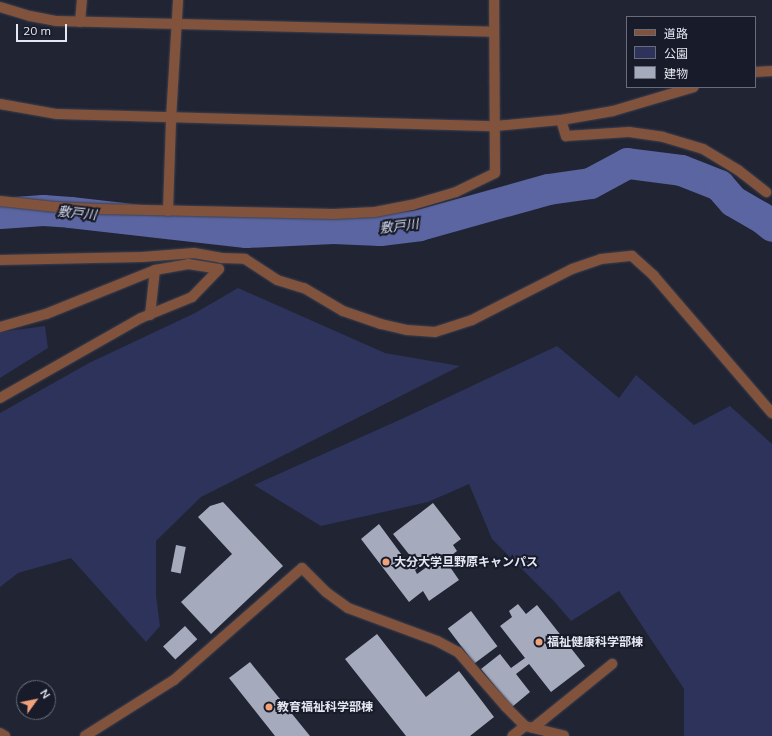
<!DOCTYPE html>
<html>
<head>
<meta charset="utf-8">
<style>
	body { margin:0 }
	#map { position:relative; width:772px; height:736px; overflow:hidden; background:#212433; font-family:Mulish,"Noto Sans JP",sans-serif }
	div>[style] { position:absolute }
	.green>* { inset:0; background:#2d335a }
	.river>* { height:31px; margin:-15.5px; padding:0 15.5px; transform-origin:15.5px; border-radius:15.5px; background:#5a65a2 }
	.building>* { inset:0; background:#a5aabd; transform-origin:0 0 }
	.roads { filter:drop-shadow(0 0 1px #3c3f4e) drop-shadow(0 0 1px #3c3f4e) }
	.service>* { height:10px; margin:-5px; padding:0 5px; transform-origin:5px; border-radius:5px; background:#81533c }
	.minor>* { height:10px; margin:-5px; padding:0 5px; transform-origin:5px; border-radius:5px; background:#81533c }
	.dots>* { width:11px; height:11px; translate:-50% -50%; box-sizing:border-box; border:2px solid #181b29; border-radius:50% }
	span { translate:-50% -50%; white-space:nowrap; text-align:center; line-height:1.15; -webkit-text-stroke:4px #181b29; paint-order:stroke }
	.poi-label { font-size:12px; color:#e5e7f2; font-weight:700 }
	.left { translate:0 -50%; text-align:left }
	.water-label { font-size:13px; color:#d8dcee; font-style:italic }
	.legend { position:absolute; left:626px; top:16px; width:130px; height:72px; box-sizing:border-box; background:#181b29; border:1px solid #6a6d79; margin:0; padding:5px 7px; list-style:none; font-size:12px; color:#e5e7f2 }
	.legend li { display:flex; align-items:center; gap:8px; height:20px }
	.legend b { width:20px; border:1px solid #6a6d79 }
	.north { position:absolute; left:16px; top:680px; width:40px; height:40px; box-sizing:border-box; background:#181b29; border:1px solid #6a6d79; border-radius:50%; rotate:57deg; font-size:11px; font-weight:700; line-height:16px; text-align:center; color:#e5e7f2 }
	.north::after { content:''; display:block; margin:auto; width:14px; height:18px; background:#f0a27a; clip-path:polygon(50% 0,100% 100%,50% 72%,0 100%) }
	.scale { position:absolute; left:16px; top:24px; width:51px; height:18px; box-sizing:border-box; border:2px solid #e5e7f2; border-top:0; padding-left:5px; font-size:12px; line-height:14px; white-space:nowrap; color:#e5e7f2; -webkit-text-stroke:3px #181b29; paint-order:stroke }
</style>
</head>
<body>
<div id="map">
	<div class="green">
		<div style="clip-path:polygon(238px 288px,385px 353px,460px 366px,201px 497px,156px 541px,156px 595px,160px 626px,146px 642px,71px 558px,18px 573px,0 587px,0 413px,89px 363px,195px 313px)"></div>
		<div style="clip-path:polygon(45px 326px,48px 348px,0 378px,0 332px)"></div>
		<div style="clip-path:polygon(557px 346px,619px 398px,636px 375px,694px 425px,730px 406px,772px 444px,772px 736px,684px 736px,684px 689px,619px 591px,571px 621px,553px 600px,492px 539px,469px 484px,428px 502px,321px 526px,254px 485px,406px 417px)"></div>
	</div>
	<div class="river">
		<div style="left:0;top:213px;width:43px;rotate:-4deg"></div>
		<div style="left:43px;top:210px;width:27px;rotate:4deg"></div>
		<div style="left:70px;top:212px;width:177px;rotate:6.5deg"></div>
		<div style="left:246px;top:232px;width:87px;rotate:-2.6deg"></div>
		<div style="left:333px;top:228px;width:47px;rotate:2.4deg"></div>
		<div style="left:380px;top:230px;width:39px;rotate:-7deg"></div>
		<div style="left:419px;top:225px;width:134px;rotate:-15.6deg"></div>
		<div style="left:548px;top:189px;width:42px;rotate:-8.1deg"></div>
		<div style="left:590px;top:183px;width:42px;rotate:-28.4deg"></div>
		<div style="left:627px;top:163px;width:54px;rotate:7.4deg"></div>
		<div style="left:681px;top:170px;width:41px;rotate:21.5deg"></div>
		<div style="left:719px;top:185px;width:21px;rotate:49deg"></div>
		<div style="left:733px;top:201px;width:32px;rotate:30deg"></div>
		<div style="left:761px;top:217px;width:14px;rotate:39deg"></div>
	</div>
	<div class="building">
		<div style="clip-path:polygon(223px 502px,283px 566px,211px 634px,181px 602px,232px 554px,198px 517px,210px 506px)"></div>
		<div style="clip-path:polygon(evenodd,433px 503px,461px 539px,453px 545px,457px 551px,452px 555px,455px 559px,448px 564px,459px 580px,429px 601px,423px 591px,409px 602px,361px 539px,379px 524px,410px 566px,415px 562px,393px 534px,433px 503px,437px 553px,442px 556px,417px 574px,415px 570px,437px 553px)"></div>
		<div style="left:176px;top:545px;width:10px;height:27px;rotate:11deg"></div>
		<div style="clip-path:polygon(518px 604px,526px 614px,537px 605px,585px 666px,551px 692px,529px 664px,516px 674px,530px 692px,512px 707px,481px 669px,500px 654px,511px 668px,525px 658px,500px 626px,512px 617px,509px 611px)"></div>
		<div style="left:471px;top:611px;width:44px;height:29px;rotate:53deg"></div>
		<div style="left:185px;top:626px;width:18px;height:30px;rotate:47deg"></div>
		<div style="clip-path:polygon(377px 634px,426px 697px,459px 671px,494px 717px,470px 736px,406px 736px,345px 659px)"></div>
		<div style="clip-path:polygon(250px 662px,310px 736px,275px 736px,229px 678px)"></div>
	</div>
	<div class="roads">
		<div class="service">
			<div style="left:150px;top:315px;width:45px;rotate:-83.7deg"></div>
			<div style="left:155px;top:270px;width:34px;rotate:-10deg"></div>
			<div style="left:188px;top:264px;width:31px;rotate:9deg"></div>
			<div style="left:0;top:327px;width:48px;rotate:-15.8deg"></div>
			<div style="left:46px;top:314px;width:118px;rotate:-22deg"></div>
			<div style="left:0;top:398px;width:162px;rotate:-29.6deg"></div>
			<div style="left:141px;top:318px;width:55px;rotate:-22.4deg"></div>
			<div style="left:192px;top:297px;width:39px;rotate:-46deg"></div>
			<div style="left:529px;top:727px;width:36px;rotate:14deg"></div>
			<div style="left:533px;top:728px;width:102px;rotate:-39deg"></div>
			<div style="left:0;top:733px;width:6px;rotate:31deg"></div>
			<div style="left:85px;top:736px;width:105px;rotate:-32.2deg"></div>
			<div style="left:174px;top:680px;width:170px;rotate:-41.2deg"></div>
			<div style="left:302px;top:568px;width:34px;rotate:45deg"></div>
			<div style="left:326px;top:592px;width:27px;rotate:36deg"></div>
			<div style="left:348px;top:608px;width:95px;rotate:20.3deg"></div>
			<div style="left:437px;top:641px;width:24px;rotate:28deg"></div>
			<div style="left:458px;top:652px;width:73px;rotate:48.9deg"></div>
			<div style="left:506px;top:707px;width:27px;rotate:45deg"></div>
			<div style="left:525px;top:726px;width:16px;rotate:142deg"></div>
		</div>
		<div class="minor">
			<div style="left:0;top:7px;width:31px;rotate:17deg"></div>
			<div style="left:30px;top:16px;width:26px;rotate:11deg"></div>
			<div style="left:56px;top:21px;width:438px;rotate:1.4deg"></div>
			<div style="left:80px;top:22px;width:22px;rotate:-85deg"></div>
			<div style="left:755px;top:72px;width:17px;rotate:-3deg"></div>
			<div style="left:0;top:104px;width:58px;rotate:10deg"></div>
			<div style="left:57px;top:114px;width:438px;rotate:1.6deg"></div>
			<div style="left:495px;top:126px;width:66px;rotate:-5.2deg"></div>
			<div style="left:561px;top:120px;width:53px;rotate:-9.8deg"></div>
			<div style="left:613px;top:111px;width:84px;rotate:-16.5deg"></div>
			<div style="left:561px;top:120px;width:17px;rotate:73deg"></div>
			<div style="left:566px;top:136px;width:63px;rotate:-3.6deg"></div>
			<div style="left:629px;top:132px;width:34px;rotate:8deg"></div>
			<div style="left:663px;top:137px;width:42px;rotate:16.7deg"></div>
			<div style="left:703px;top:149px;width:41px;rotate:31deg"></div>
			<div style="left:738px;top:170px;width:36px;rotate:38deg"></div>
			<div style="left:0;top:201px;width:56px;rotate:6.1deg"></div>
			<div style="left:56px;top:207px;width:44px;rotate:2.6deg"></div>
			<div style="left:100px;top:209px;width:234px;rotate:1.2deg"></div>
			<div style="left:334px;top:214px;width:41px;rotate:-2.8deg"></div>
			<div style="left:375px;top:212px;width:38px;rotate:-11deg"></div>
			<div style="left:412px;top:205px;width:46px;rotate:-16.5deg"></div>
			<div style="left:456px;top:192px;width:43px;rotate:-26deg"></div>
			<div style="left:495px;top:173px;width:173px;rotate:-90.3deg"></div>
			<div style="left:168px;top:211px;width:92px;rotate:-88.1deg"></div>
			<div style="left:171px;top:119px;width:119px;rotate:-86.6deg"></div>
			<div style="left:0;top:260px;width:142px;rotate:-1.2deg"></div>
			<div style="left:142px;top:257px;width:52px;rotate:-4.4deg"></div>
			<div style="left:194px;top:253px;width:27px;rotate:10deg"></div>
			<div style="left:221px;top:258px;width:24px;rotate:2deg"></div>
			<div style="left:245px;top:259px;width:38px;rotate:33deg"></div>
			<div style="left:277px;top:280px;width:28px;rotate:17deg"></div>
			<div style="left:304px;top:288px;width:45px;rotate:30.5deg"></div>
			<div style="left:343px;top:311px;width:40px;rotate:18.9deg"></div>
			<div style="left:381px;top:324px;width:27px;rotate:13deg"></div>
			<div style="left:407px;top:330px;width:28px;rotate:4deg"></div>
			<div style="left:435px;top:332px;width:39px;rotate:-18deg"></div>
			<div style="left:472px;top:320px;width:112px;rotate:-27deg"></div>
			<div style="left:572px;top:269px;width:31px;rotate:-19deg"></div>
			<div style="left:601px;top:259px;width:31px;rotate:-6deg"></div>
			<div style="left:632px;top:256px;width:30px;rotate:42deg"></div>
			<div style="left:654px;top:276px;width:181px;rotate:49.3deg"></div>
		</div>
	</div>
	<div class="dots">
		<div style="left:386px;top:562px;background:#f0a27a"></div>
		<div style="left:539px;top:642px;background:#f0a27a"></div>
		<div style="left:269px;top:707px;background:#f0a27a"></div>
	</div>
	<div class="poi-label">
		<span class="left" style="left:394px;top:562px">大分大学旦野原キャンパス</span>
		<span class="left" style="left:547px;top:642px">福祉健康科学部棟</span>
		<span class="left" style="left:277px;top:707px">教育福祉科学部棟</span>
	</div>
	<div class="water-label">
		<span style="left:77px;top:213px;rotate:6deg">敷戸川</span>
		<span style="left:399px;top:226px;rotate:-7deg">敷戸川</span>
	</div>
	<ul class="legend">
	<li><b style="height:5px;background:#81533c"></b>道路</li>
	<li><b style="height:11px;background:#2d335a"></b>公園</li>
	<li><b style="height:11px;background:#a5aabd"></b>建物</li>
	</ul>
	<div class="north">N</div>
	<div class="scale">20 m</div>
</div>
</body>
</html>
